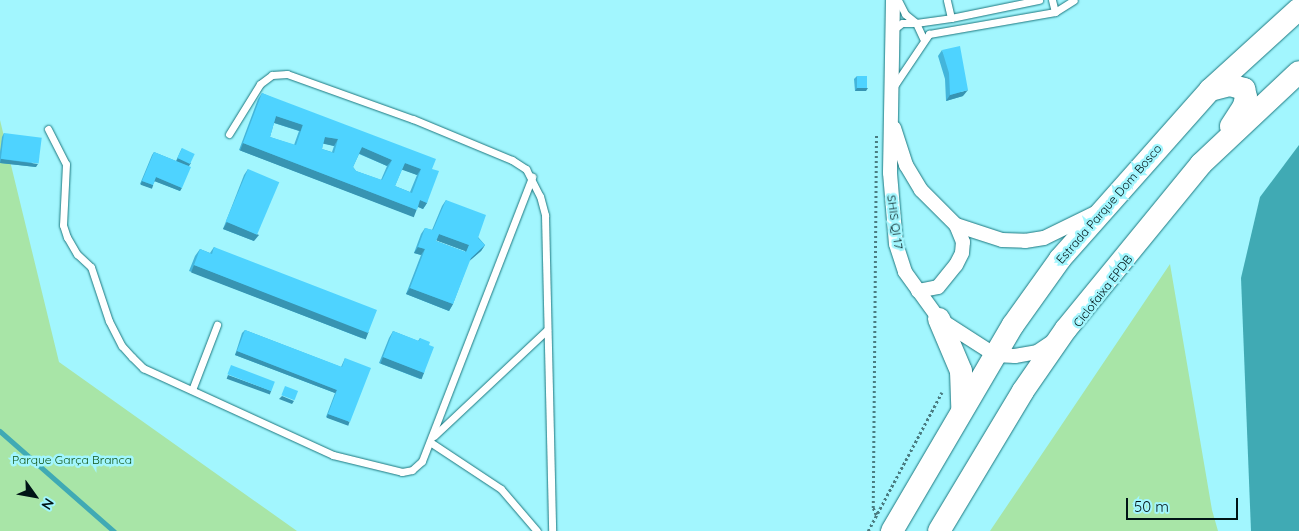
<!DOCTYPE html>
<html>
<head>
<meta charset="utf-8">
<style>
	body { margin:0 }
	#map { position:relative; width:1299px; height:531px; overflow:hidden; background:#a2f6fe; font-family:Quicksand,sans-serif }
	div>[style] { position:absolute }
	.green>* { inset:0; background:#a8e5a7 }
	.water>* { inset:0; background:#40aab4 }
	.stream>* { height:4.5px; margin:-2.25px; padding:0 2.25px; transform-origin:2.25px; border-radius:2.25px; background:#40aab4 }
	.path>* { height:2.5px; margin-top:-1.25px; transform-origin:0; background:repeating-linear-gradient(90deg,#4a7c81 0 2.5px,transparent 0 5px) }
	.roads { filter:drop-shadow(0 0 1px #1c777f) drop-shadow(0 0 1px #1c777f) }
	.lane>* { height:7px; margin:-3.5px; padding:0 3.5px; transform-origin:3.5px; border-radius:3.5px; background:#fff }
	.street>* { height:14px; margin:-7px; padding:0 7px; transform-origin:7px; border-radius:7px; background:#fff }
	.primary>* { height:22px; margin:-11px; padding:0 11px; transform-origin:11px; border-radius:11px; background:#fff }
	.wall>* { inset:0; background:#43b5db }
	.shaded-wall>* { inset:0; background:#3794b2; transform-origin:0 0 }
	.building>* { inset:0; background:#4ed3ff; transform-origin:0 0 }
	span { translate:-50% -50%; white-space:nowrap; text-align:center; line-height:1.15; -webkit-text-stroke:5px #a2f6fe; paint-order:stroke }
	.street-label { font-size:12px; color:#001416 }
	.park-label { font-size:12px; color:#105416 }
	.north { position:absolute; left:10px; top:471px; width:50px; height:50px; -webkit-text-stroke:4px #a2f6fe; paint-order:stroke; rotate:122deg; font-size:14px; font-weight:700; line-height:20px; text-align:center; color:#001416 }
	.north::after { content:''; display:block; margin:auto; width:18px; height:22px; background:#001416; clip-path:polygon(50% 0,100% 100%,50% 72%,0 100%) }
	.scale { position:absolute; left:1126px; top:498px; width:112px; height:22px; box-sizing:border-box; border:2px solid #001416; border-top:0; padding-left:6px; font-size:15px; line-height:18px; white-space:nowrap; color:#001416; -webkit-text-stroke:4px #a2f6fe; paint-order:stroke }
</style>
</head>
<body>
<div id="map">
	<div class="green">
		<div style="clip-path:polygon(0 120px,59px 362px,297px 531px,0 531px)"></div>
		<div style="clip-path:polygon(1170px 264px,1212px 510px,1218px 531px,990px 531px)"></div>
	</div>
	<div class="water">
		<div style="clip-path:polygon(1299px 145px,1299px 531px,1251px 531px,1241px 278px,1260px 197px)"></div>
	</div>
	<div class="stream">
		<div style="left:0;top:431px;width:152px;rotate:41.3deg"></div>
	</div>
	<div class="path">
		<div style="left:876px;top:515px;width:8px;rotate:-113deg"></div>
		<div style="left:873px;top:508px;width:373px;rotate:-89.5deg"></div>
		<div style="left:868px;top:531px;width:157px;rotate:-62deg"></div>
	</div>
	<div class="roads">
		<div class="lane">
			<div style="left:898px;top:0;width:16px;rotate:63deg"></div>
			<div style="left:905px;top:14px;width:14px;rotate:39deg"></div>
			<div style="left:916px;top:23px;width:35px;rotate:-8deg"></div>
			<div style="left:951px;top:18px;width:18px;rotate:-103deg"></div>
			<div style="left:1052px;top:0;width:12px;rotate:76deg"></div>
			<div style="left:951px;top:18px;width:90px;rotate:-11.6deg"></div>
			<div style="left:893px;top:30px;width:11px;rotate:-38deg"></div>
			<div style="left:902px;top:23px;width:14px"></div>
			<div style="left:916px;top:23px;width:17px;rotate:65deg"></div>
			<div style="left:894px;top:86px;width:63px;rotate:-56.1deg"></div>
			<div style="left:929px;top:34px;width:128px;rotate:-9.9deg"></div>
			<div style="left:1055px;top:12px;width:22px;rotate:-32deg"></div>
			<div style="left:48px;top:129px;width:39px;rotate:63deg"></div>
			<div style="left:66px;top:164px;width:61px;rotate:92.8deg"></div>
			<div style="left:63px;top:225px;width:13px;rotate:72deg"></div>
			<div style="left:67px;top:237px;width:20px;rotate:60deg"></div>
			<div style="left:77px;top:254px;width:19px;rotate:43deg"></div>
			<div style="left:91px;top:267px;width:57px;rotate:71.6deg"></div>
			<div style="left:109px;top:321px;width:28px;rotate:63deg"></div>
			<div style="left:122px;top:346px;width:15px;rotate:48deg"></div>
			<div style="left:132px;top:357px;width:16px;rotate:45deg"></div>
			<div style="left:143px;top:368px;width:209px;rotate:24.6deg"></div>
			<div style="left:333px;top:455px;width:71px;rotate:13.8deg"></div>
			<div style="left:402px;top:472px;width:10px;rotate:-11deg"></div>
			<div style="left:412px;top:470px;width:13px;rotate:-42deg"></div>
			<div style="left:422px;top:461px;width:305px;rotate:-68.8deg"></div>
			<div style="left:229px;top:134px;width:59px;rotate:-58.2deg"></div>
			<div style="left:260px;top:84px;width:15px;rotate:-37deg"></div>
			<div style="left:272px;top:75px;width:15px;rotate:-4deg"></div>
			<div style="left:287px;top:74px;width:134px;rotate:19.7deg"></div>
			<div style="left:413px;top:119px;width:107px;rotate:22.5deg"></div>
			<div style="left:512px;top:160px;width:17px;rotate:33deg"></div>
			<div style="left:526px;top:169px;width:30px;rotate:63deg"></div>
			<div style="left:540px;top:196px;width:20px;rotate:75deg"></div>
			<div style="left:545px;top:215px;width:316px;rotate:88.7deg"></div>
			<div style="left:192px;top:390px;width:70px;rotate:-69deg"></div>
			<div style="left:434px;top:436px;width:155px;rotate:-43.2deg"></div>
			<div style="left:430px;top:442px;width:85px;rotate:33.5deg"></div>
			<div style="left:501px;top:489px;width:55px;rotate:49.4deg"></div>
		</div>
		<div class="street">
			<div style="left:893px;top:0;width:173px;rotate:91deg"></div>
			<div style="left:890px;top:173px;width:71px;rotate:85.2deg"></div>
			<div style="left:896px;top:244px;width:29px;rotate:72deg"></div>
			<div style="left:905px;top:272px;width:58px;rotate:54.1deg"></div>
			<div style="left:939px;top:319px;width:67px;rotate:32.7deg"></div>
			<div style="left:995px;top:355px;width:20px;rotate:3deg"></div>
			<div style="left:1015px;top:356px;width:22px;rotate:-10deg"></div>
			<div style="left:1037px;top:352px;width:18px;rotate:-34deg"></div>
			<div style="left:894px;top:128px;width:39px;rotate:72deg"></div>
			<div style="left:906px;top:165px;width:29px;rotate:59deg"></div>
			<div style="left:921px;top:190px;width:49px;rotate:45deg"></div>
			<div style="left:956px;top:225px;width:48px;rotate:18.1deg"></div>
			<div style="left:1002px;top:240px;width:23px;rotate:2deg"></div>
			<div style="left:1025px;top:241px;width:19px;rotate:-9deg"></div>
			<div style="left:1044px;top:238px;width:57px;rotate:-26.1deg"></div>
			<div style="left:918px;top:291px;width:20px;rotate:-11deg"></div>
			<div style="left:938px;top:287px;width:28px;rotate:-51deg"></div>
			<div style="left:956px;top:265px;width:13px;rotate:-63deg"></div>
			<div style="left:962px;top:253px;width:11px;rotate:-85deg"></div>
			<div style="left:963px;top:242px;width:18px;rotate:-112deg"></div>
		</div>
		<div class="primary">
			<div style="left:1210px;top:90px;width:21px;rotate:-14deg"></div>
			<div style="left:1230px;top:85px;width:15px;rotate:16deg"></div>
			<div style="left:1244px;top:89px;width:8px;rotate:76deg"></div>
			<div style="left:1246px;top:97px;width:9px;rotate:103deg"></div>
			<div style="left:1244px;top:106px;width:24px;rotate:123deg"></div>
			<div style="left:939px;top:319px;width:56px;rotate:67.1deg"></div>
			<div style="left:961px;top:371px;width:37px;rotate:88deg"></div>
			<div style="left:892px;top:531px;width:239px;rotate:-59.6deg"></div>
			<div style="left:1013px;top:325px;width:81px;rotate:-54.5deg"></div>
			<div style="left:1060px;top:259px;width:226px;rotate:-48.4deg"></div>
			<div style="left:1210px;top:90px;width:120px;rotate:-42.3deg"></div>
			<div style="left:939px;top:531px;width:163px;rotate:-59deg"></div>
			<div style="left:1023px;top:391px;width:75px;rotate:-55.3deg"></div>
			<div style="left:1066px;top:329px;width:213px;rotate:-50.7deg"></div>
			<div style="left:1201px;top:164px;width:134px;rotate:-43.2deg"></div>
		</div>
	</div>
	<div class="wall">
		<div style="clip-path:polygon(942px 50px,963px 96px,946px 101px,945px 79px,938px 56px)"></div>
		<div style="clip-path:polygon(857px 76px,866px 91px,855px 91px,854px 79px)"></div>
		<div style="clip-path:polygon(evenodd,262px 93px,432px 169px,427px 203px,423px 209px,418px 207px,412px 216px,239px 150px,258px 99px,262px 93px,274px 123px,299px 131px,294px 145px,270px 137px,274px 123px,262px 93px,323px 143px,334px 146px,332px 152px,322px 149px,323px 143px,262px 93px,359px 154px,387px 166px,381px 180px,356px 171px,353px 167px,359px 154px,262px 93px,402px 169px,417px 175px,410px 192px,395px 186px,402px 169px)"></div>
		<div style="clip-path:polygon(4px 133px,36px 167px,0 163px,0 152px,2px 137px)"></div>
		<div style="clip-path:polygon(182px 148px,189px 166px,180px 191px,155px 181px,151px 188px,140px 184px,152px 155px,154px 152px,176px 161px,180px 152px)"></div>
		<div style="clip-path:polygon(248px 169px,254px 241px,223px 229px,244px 175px)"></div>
		<div style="clip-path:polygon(evenodd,446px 200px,485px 245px,481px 251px,469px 261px,453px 304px,449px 311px,406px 294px,421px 255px,414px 253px,421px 234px,425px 228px,432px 230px,442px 206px,446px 200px,436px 240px,465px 251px,465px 252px,436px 241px,436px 240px)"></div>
		<div style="clip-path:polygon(214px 247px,364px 339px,189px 271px,195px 256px,200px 249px,210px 253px)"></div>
		<div style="clip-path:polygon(245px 330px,341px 367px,345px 358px,348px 425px,326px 417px,335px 393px,235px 355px,242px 333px)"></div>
		<div style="clip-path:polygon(393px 331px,418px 341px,420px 338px,429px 345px,424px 373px,420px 379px,379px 363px,389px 338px)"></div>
	</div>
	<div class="shaded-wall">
		<div style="clip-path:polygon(857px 88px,868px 88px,866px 91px,855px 91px)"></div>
		<div style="clip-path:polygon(968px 90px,963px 96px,946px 101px,950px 95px)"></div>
		<div style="left:276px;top:116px;width:28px;height:7px;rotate:18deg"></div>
		<div style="clip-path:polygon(325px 137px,338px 139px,334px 146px,320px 143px)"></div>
		<div style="left:243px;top:143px;width:186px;height:8px;rotate:21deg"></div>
		<div style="clip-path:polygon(362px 147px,392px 160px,387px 166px,358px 153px)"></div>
		<div style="clip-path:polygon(178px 158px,191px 163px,189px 166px,176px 162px)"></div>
		<div style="clip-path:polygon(1px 159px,38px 164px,36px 167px,0 163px)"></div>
		<div style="clip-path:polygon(405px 163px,421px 169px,417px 175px,400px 169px)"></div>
		<div style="clip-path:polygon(156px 177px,182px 188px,180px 191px,154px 181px)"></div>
		<div style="left:142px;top:181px;width:12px;height:4px;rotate:20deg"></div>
		<div style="clip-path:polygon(420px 200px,427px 203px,423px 209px,416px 206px)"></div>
		<div style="clip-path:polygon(227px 222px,259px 235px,254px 241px,223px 229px)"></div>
		<div style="left:439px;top:234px;width:32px;height:7px;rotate:20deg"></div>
		<div style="clip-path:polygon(485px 245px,481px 251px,466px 264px,471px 258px)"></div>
		<div style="clip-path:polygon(418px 247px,425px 249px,421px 255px,414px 253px)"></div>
		<div style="left:194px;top:265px;width:187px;height:8px;rotate:21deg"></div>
		<div style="clip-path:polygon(410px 288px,453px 304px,449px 311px,406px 294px)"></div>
		<div style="clip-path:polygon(237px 351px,337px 390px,335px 393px,235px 355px)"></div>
		<div style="left:383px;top:357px;width:44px;height:7px;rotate:21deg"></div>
		<div style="left:228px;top:375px;width:46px;height:4px;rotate:20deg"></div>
		<div style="clip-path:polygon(282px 396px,294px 401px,292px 404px,279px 399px)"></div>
		<div style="left:328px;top:414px;width:23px;height:4px;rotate:20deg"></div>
	</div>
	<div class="building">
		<div style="clip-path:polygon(960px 46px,968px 90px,950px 95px,949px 73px,942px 50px)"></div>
		<div style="left:857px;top:76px;width:10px;height:12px"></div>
		<div style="clip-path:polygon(evenodd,262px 93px,436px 159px,432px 169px,439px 171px,427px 203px,420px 200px,417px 210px,243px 143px,262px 93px,276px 116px,303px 125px,296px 145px,270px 137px,276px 116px,262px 93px,325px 137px,338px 139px,334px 153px,322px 149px,325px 137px,262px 93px,362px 147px,392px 160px,382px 180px,356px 171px,353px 167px,362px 147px,262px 93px,405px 163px,421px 169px,412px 193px,395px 186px,405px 163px)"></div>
		<div style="left:4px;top:133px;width:38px;height:26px;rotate:7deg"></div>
		<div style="left:182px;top:148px;width:14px;height:11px;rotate:25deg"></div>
		<div style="clip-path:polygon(154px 152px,191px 167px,182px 188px,156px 177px,153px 185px,142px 181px)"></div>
		<div style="left:248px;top:169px;width:34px;height:57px;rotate:23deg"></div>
		<div style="clip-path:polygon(evenodd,446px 200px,486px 215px,478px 238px,485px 245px,471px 258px,453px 304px,410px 288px,425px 249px,418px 247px,425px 228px,433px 230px,446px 200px,439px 234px,469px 245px,466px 252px,436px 241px,439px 234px)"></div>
		<div style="clip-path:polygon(214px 247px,377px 310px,368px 333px,194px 265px,200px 249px,212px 254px)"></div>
		<div style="clip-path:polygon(245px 330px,342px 367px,345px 358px,371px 368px,350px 422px,328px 414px,337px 390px,237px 351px)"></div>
		<div style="clip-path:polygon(393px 331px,419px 341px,420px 338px,430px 342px,429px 345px,434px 347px,424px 373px,383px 357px)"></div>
		<div style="left:231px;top:365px;width:47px;height:10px;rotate:21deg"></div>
		<div style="left:285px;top:386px;width:14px;height:10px;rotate:21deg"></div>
	</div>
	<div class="street-label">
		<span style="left:1109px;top:204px;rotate:-49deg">Estrada Parque Dom Bosco</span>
		<span style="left:895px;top:222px;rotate:82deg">SHIS QI 17</span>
		<span style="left:1103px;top:291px;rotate:-52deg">Ciclofaixa EPDB</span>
	</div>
	<div class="park-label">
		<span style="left:72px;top:460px">Parque Garça Branca</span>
	</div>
	<div class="north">N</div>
	<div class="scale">50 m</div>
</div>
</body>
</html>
